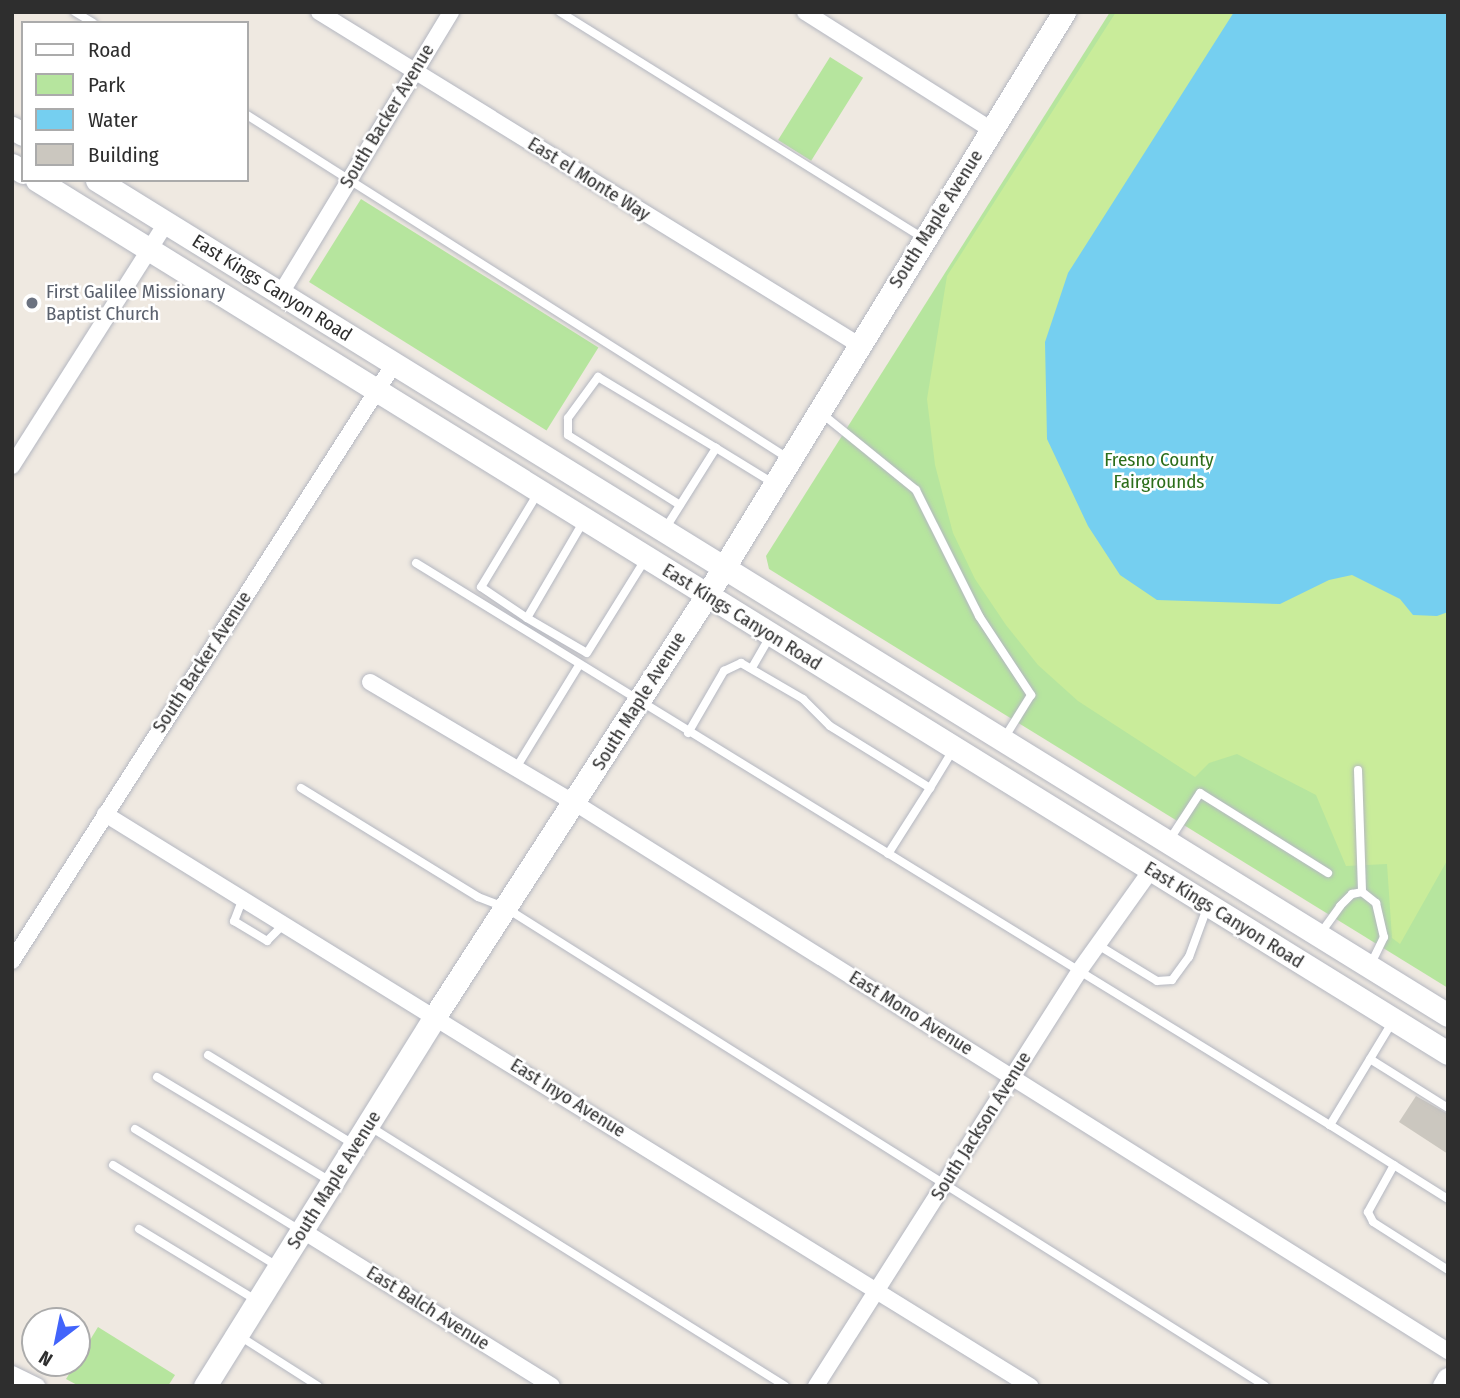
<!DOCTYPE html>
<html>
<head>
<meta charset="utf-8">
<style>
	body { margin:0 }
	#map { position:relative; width:1460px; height:1398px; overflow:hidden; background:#efe9e1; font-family:"Fira Sans Condensed",sans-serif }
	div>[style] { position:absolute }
	.green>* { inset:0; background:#b6e59e; transform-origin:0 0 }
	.pitch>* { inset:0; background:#c9ec9a }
	.water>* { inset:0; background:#75cff0 }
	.building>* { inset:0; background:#cbc7bf }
	.roads { filter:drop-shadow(0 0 2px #b4b7c1) drop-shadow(0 0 2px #b4b7c1) }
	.lane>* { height:8px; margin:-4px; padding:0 4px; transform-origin:4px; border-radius:4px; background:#fff }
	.street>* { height:16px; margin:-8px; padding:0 8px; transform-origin:8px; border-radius:8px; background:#fff }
	.secondary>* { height:23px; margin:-11.5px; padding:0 11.5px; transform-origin:11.5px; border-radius:11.5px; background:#fff }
	.dots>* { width:19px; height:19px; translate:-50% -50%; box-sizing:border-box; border:4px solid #fff; border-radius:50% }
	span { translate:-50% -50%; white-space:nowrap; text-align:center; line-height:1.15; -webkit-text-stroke:5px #fff; paint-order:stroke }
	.street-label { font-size:19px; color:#2e2e2e }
	.worship-label { font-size:19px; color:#5b616d }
	.left { translate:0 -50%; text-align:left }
	.park-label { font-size:19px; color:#2c6e1b }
	.frame { position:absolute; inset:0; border:14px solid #2e2e2e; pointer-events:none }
	.legend { position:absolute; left:21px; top:21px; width:228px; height:161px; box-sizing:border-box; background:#fff; border:2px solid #ababab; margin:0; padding:9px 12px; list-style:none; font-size:21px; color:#2e2e2e }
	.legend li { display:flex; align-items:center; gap:14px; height:35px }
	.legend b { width:35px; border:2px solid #ababab }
	.north { position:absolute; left:21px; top:1307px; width:70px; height:70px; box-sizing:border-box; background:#fff; border:2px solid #ababab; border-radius:50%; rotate:212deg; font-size:19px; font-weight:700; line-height:28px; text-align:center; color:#2e2e2e }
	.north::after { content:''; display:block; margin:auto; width:24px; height:32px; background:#4264fb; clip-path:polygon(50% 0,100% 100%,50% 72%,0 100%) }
</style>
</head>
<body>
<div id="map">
	<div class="green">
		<div style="clip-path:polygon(1110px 12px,1448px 12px,1448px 988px,769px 569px,766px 556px)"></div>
		<div style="left:830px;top:57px;width:39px;height:98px;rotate:32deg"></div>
		<div style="left:361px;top:199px;width:280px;height:98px;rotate:32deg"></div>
		<div style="clip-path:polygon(98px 1327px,175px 1375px,168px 1386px,79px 1386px,66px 1379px)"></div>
	</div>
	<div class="pitch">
		<div style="clip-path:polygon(1116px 12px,1448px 12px,1448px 859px,1400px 944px,1392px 938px,1387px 864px,1346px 866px,1316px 795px,1237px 754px,1209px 763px,1195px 777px,1078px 701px,1038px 665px,1006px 625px,975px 579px,953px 533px,935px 465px,927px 399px,947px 276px)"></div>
	</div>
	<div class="water">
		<div style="clip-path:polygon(1234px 12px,1448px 12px,1448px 612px,1437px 616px,1413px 615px,1400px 599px,1352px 575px,1329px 580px,1280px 604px,1157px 600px,1120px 575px,1088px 526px,1047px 439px,1045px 342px,1068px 273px)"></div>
	</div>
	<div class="building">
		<div style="clip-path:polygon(1416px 1096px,1448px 1114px,1448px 1154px,1399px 1122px)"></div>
	</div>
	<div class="roads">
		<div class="lane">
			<div style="left:75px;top:12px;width:21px;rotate:31deg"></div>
			<div style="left:560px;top:12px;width:429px;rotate:31.9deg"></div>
			<div style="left:247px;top:115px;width:641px;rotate:32.38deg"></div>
			<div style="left:821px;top:413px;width:122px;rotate:39deg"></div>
			<div style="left:916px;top:490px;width:141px;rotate:63.4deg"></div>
			<div style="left:979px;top:616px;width:95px;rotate:56.6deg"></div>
			<div style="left:1031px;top:695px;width:49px;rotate:121.8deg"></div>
			<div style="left:538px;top:493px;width:110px;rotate:121.2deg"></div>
			<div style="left:481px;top:587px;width:55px;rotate:34deg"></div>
			<div style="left:527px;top:618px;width:69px;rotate:30.3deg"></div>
			<div style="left:587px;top:653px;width:110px;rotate:-58.1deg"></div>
			<div style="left:680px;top:505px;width:132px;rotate:-148deg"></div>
			<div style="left:568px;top:435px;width:17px;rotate:-90deg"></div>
			<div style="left:568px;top:418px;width:51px;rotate:-53.8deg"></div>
			<div style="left:598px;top:377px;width:138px;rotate:31deg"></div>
			<div style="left:665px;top:529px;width:96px;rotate:-57.8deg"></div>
			<div style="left:716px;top:448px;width:67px;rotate:31.6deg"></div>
			<div style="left:416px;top:563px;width:1073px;rotate:31.59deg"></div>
			<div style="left:527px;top:618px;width:111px;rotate:-59.7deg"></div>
			<div style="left:753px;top:666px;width:34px;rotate:-60deg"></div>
			<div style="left:688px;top:733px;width:72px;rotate:-59.9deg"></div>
			<div style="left:724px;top:671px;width:19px;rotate:-25deg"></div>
			<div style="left:741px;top:663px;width:72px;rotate:30.1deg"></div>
			<div style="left:803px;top:699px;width:38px;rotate:45deg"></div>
			<div style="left:830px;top:726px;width:118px;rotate:31.8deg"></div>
			<div style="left:930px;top:788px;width:44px;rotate:-58.8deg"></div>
			<div style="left:516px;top:768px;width:121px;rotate:-58.5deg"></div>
			<div style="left:1358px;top:770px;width:122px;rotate:88.1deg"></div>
			<div style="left:301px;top:788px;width:208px;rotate:31.6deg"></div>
			<div style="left:478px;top:897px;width:30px;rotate:21deg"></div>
			<div style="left:506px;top:908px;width:897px;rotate:32.2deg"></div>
			<div style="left:1170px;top:839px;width:55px;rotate:-56.9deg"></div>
			<div style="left:1200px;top:793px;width:151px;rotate:32deg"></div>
			<div style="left:888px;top:854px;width:78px;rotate:-57.5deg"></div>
			<div style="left:243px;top:898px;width:25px;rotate:111deg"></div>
			<div style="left:234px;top:921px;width:39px;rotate:31deg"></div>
			<div style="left:267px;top:941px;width:24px;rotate:-45deg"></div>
			<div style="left:1320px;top:934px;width:34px;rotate:-54deg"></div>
			<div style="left:1340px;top:906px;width:17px;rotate:-45deg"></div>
			<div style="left:1352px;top:894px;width:10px;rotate:-11deg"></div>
			<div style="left:1362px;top:892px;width:18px;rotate:38deg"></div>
			<div style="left:1376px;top:903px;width:35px;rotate:77deg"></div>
			<div style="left:1384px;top:937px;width:30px;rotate:116deg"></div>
			<div style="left:1098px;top:945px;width:69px;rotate:31.4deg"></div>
			<div style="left:1157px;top:981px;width:15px;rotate:-4deg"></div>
			<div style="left:1172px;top:980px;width:29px;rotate:-54deg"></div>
			<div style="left:1189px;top:957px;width:52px;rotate:-69.8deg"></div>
			<div style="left:1393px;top:1021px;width:122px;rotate:121.2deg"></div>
			<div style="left:1330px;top:1125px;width:139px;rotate:32.1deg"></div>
			<div style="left:208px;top:1055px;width:170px;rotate:31.5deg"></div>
			<div style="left:1370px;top:1059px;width:92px;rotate:32.1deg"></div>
			<div style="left:157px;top:1077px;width:202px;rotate:31deg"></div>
			<div style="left:369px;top:1126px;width:491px;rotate:32deg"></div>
			<div style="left:135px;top:1129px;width:193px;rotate:31.5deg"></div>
			<div style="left:113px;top:1165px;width:193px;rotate:31.6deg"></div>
			<div style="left:1394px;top:1165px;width:54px;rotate:119deg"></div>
			<div style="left:1368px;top:1212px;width:11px;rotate:63deg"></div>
			<div style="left:1373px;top:1222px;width:89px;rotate:32.6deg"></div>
			<div style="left:139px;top:1229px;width:137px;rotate:31.3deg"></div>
			<div style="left:238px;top:1335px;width:95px;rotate:32.5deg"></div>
		</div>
		<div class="street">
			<div style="left:319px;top:12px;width:634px;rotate:31.66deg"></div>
			<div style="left:805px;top:12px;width:221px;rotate:32.3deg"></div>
			<div style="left:281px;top:293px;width:328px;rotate:-58.8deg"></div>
			<div style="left:12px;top:466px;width:288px;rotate:-57.6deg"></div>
			<div style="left:370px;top:682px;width:238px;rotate:30.6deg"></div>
			<div style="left:575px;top:803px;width:1031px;rotate:32.12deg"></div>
			<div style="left:105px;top:814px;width:1088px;rotate:31.73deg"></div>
			<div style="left:12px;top:961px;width:709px;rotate:-57.39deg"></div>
			<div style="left:303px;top:1231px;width:293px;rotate:31.9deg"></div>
			<div style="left:12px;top:1374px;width:28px;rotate:26deg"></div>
			<div style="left:816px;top:1386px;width:491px;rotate:-57.6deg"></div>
			<div style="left:1079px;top:971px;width:124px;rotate:-54.5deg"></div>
		</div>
		<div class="secondary">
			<div style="left:12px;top:128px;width:13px;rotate:29deg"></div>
			<div style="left:12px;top:165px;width:13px;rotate:32deg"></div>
			<div style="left:37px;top:180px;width:1659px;rotate:31.75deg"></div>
			<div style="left:97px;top:180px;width:1588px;rotate:31.72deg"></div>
			<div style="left:205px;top:1386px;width:436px;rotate:-58.1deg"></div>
			<div style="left:435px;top:1016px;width:501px;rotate:-57.13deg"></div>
			<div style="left:707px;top:595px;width:684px;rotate:-58.52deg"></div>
			<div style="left:1444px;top:1386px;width:8px;rotate:-60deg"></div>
		</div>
	</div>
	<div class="dots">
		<div style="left:32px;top:303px;background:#6b7280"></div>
	</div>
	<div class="street-label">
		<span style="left:387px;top:116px;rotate:-59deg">South Backer Avenue</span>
		<span style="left:589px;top:179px;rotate:32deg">East el Monte Way</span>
		<span style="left:936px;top:219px;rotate:-58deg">South Maple Avenue</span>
		<span style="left:272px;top:288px;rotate:32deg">East Kings Canyon Road</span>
		<span style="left:742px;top:617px;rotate:32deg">East Kings Canyon Road</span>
		<span style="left:202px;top:662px;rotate:-57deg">South Backer Avenue</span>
		<span style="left:639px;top:701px;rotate:-58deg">South Maple Avenue</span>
		<span style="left:1224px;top:915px;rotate:32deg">East Kings Canyon Road</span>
		<span style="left:911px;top:1013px;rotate:32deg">East Mono Avenue</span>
		<span style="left:568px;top:1098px;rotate:32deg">East Inyo Avenue</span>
		<span style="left:981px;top:1126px;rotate:-58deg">South Jackson Avenue</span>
		<span style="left:334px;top:1180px;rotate:-58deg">South Maple Avenue</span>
		<span style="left:428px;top:1308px;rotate:32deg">East Balch Avenue</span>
	</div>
	<div class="worship-label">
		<span class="left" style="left:46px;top:303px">First Galilee Missionary<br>Baptist Church</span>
	</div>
	<div class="park-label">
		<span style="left:1159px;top:471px">Fresno County<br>Fairgrounds</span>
	</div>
	<div class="frame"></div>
	<ul class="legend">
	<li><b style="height:9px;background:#fff"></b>Road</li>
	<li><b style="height:19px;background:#b6e59e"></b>Park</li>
	<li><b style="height:19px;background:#75cff0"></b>Water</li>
	<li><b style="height:19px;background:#cbc7bf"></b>Building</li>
	</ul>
	<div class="north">N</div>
</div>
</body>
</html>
